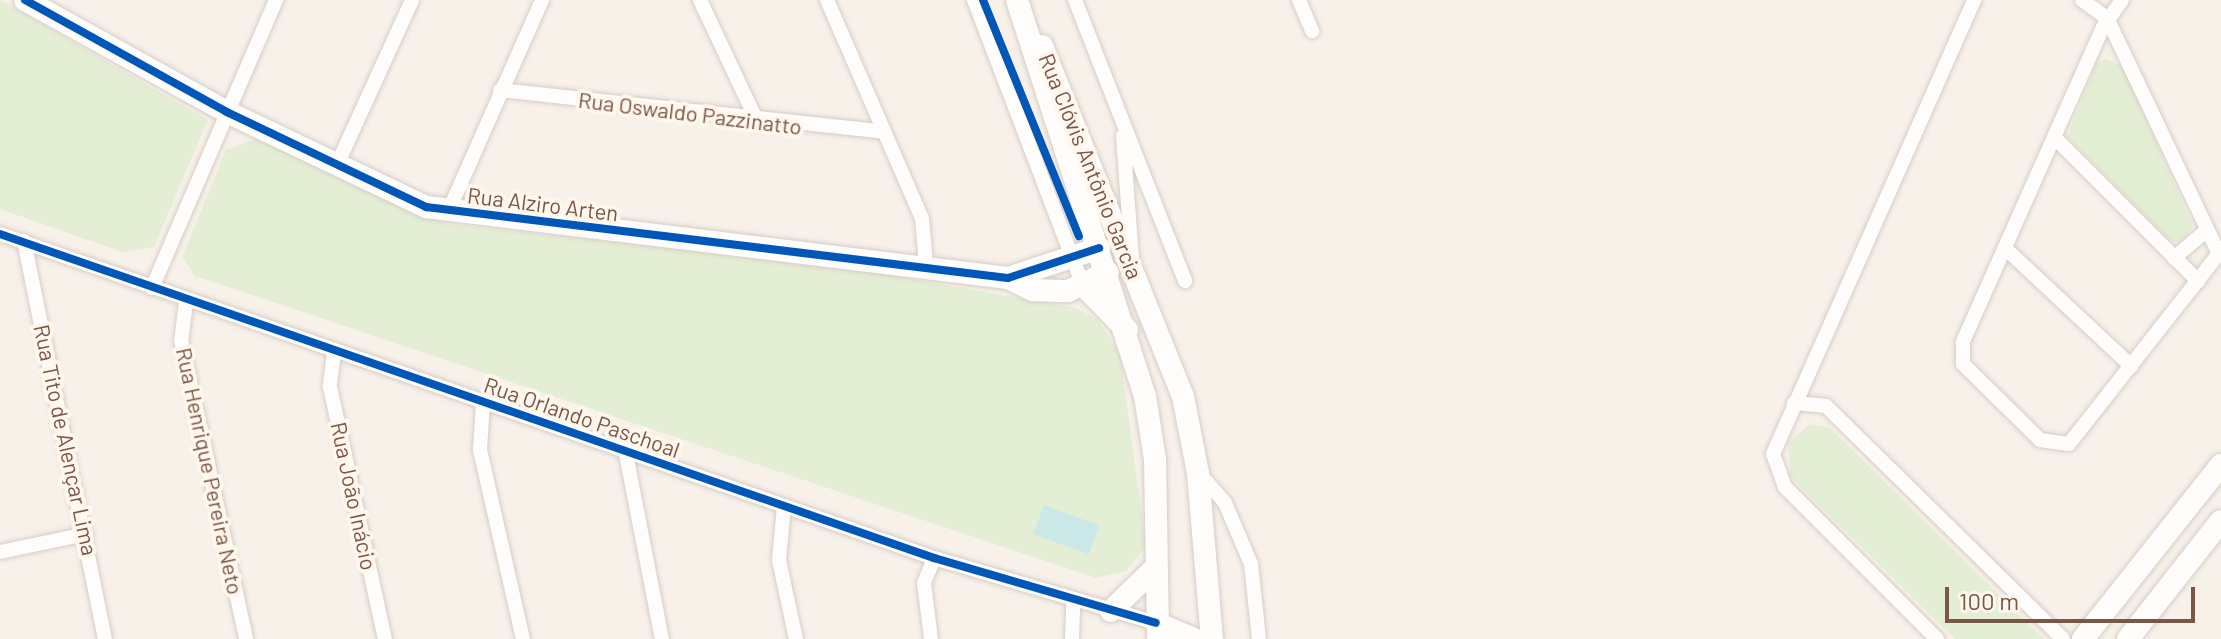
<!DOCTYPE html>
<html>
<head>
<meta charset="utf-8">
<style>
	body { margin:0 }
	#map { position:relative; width:2221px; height:639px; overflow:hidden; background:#f7f1ea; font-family:Barlow,sans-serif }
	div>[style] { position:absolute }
	.green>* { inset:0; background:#e4eed4 }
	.water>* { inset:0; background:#cbe8e9; transform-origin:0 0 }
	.roads { filter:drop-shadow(0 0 2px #d6cdc6) drop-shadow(0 0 2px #d6cdc6) }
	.street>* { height:14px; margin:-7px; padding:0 7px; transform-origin:7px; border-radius:7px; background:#fefdfc }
	.secondary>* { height:22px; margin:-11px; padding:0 11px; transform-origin:11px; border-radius:11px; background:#fefdfc }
	.cycleway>* { height:8px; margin:-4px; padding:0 4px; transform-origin:4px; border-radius:4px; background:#0057b8 }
	span { translate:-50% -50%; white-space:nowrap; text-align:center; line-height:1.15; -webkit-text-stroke:8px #fff6ec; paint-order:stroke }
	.street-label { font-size:22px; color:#785748 }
	.scale { position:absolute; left:1945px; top:587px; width:250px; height:36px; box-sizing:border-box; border:4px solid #785748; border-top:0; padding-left:10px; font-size:24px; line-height:28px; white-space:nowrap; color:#785748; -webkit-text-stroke:6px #fff6ec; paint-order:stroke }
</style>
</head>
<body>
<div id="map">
	<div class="green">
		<div style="clip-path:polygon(0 0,208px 120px,154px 247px,122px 252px,0 209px)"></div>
		<div style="clip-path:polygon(2105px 59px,2123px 66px,2193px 226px,2181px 243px,2170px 241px,2067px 137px,2096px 64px)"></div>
		<div style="clip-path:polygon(257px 138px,447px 224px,831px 265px,1076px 308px,1098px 320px,1120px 355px,1146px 546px,1126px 571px,1096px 578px,195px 276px,182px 257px,226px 150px)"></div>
		<div style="clip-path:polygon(1810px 424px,1830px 428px,2044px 639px,1955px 639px,1791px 477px,1788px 443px)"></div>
	</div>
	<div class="water">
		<div style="left:1044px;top:505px;width:59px;height:31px;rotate:20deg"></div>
	</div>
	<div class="roads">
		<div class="street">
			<div style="left:700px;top:0;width:136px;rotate:64.8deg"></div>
			<div style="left:827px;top:0;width:238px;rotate:66.5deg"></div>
			<div style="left:922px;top:218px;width:47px;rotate:85.1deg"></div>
			<div style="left:974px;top:0;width:305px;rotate:69.1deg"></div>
			<div style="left:1075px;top:0;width:302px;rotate:68.6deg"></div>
			<div style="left:1299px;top:0;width:34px;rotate:67deg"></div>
			<div style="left:2082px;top:0;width:31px;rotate:36deg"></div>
			<div style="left:2107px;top:18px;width:261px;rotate:64.6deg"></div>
			<div style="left:2122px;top:0;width:33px;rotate:125deg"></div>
			<div style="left:2103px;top:27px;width:345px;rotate:114deg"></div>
			<div style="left:1963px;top:342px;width:22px;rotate:90deg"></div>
			<div style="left:1963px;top:364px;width:108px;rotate:44.6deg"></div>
			<div style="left:2040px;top:440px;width:29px;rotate:8deg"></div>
			<div style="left:2069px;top:444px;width:246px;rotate:-51.8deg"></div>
			<div style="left:500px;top:90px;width:382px;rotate:6.2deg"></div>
			<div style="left:1123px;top:136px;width:123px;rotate:85.8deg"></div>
			<div style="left:2054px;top:137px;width:204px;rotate:45deg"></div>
			<div style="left:336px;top:167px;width:183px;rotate:-65.5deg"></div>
			<div style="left:449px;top:210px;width:230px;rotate:-66.1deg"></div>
			<div style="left:0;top:234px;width:989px;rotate:19.13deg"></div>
			<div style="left:934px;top:558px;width:231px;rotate:16.3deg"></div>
			<div style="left:24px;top:241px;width:406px;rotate:78.5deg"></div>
			<div style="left:2005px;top:248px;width:173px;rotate:43.1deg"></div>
			<div style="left:2174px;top:258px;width:43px;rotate:-40.3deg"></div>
			<div style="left:152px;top:288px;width:314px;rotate:-66.7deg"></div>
			<div style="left:186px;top:302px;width:38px;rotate:97deg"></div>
			<div style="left:181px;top:340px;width:306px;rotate:77.7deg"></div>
			<div style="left:334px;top:352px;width:35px;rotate:97deg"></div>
			<div style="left:330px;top:387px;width:258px;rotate:77.7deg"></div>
			<div style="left:483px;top:403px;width:47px;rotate:93.7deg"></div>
			<div style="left:480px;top:450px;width:194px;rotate:77.2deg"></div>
			<div style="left:1794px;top:403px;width:32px;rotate:5deg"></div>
			<div style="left:1826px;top:406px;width:332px;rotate:44.5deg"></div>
			<div style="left:625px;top:449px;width:194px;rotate:79deg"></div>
			<div style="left:1200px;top:474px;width:38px;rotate:49deg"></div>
			<div style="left:1225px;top:503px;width:66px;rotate:66.9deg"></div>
			<div style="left:1251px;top:564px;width:75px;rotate:83.9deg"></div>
			<div style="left:784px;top:506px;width:54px;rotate:95.3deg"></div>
			<div style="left:779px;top:560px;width:81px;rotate:77.9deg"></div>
			<div style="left:0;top:552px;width:88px;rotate:-11.8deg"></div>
			<div style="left:931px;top:639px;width:56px;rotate:-97.1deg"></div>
			<div style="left:924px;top:583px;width:27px;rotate:-68deg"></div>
			<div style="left:1072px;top:639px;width:38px;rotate:-88deg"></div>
			<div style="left:1937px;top:639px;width:215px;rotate:-135deg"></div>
			<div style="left:1785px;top:487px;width:35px;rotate:-110deg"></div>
			<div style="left:1773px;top:454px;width:497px;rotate:-66.1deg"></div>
		</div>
		<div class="secondary">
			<div style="left:25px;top:0;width:231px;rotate:29deg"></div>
			<div style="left:227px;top:112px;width:221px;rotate:25.5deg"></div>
			<div style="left:426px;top:207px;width:586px;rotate:6.96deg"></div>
			<div style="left:1008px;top:278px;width:96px;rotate:-18.2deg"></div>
			<div style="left:1017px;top:0;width:416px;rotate:72.1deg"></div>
			<div style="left:1145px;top:396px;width:64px;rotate:81deg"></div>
			<div style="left:1155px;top:459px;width:180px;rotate:89deg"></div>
			<div style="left:1042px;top:46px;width:377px;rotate:68.1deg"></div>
			<div style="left:1183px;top:396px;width:78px;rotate:79deg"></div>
			<div style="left:1198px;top:473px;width:167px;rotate:85.2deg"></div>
			<div style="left:1008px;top:278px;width:28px;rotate:26deg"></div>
			<div style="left:1033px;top:290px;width:35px;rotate:2deg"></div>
			<div style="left:1068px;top:291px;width:44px;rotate:-25.4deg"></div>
			<div style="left:1083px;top:285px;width:63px;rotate:45.6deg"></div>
			<div style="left:1111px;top:611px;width:62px;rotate:-44.3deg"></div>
			<div style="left:1156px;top:623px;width:41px;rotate:22.8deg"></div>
			<div style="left:2083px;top:639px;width:222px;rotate:-51.6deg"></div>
			<div style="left:2128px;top:639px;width:150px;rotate:-51.8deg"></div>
		</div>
	</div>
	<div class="cycleway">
		<div style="left:25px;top:0;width:231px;rotate:29deg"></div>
		<div style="left:227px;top:112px;width:221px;rotate:25.5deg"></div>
		<div style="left:426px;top:207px;width:586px;rotate:6.96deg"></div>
		<div style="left:1008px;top:278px;width:96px;rotate:-18.2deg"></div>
		<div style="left:983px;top:0;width:255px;rotate:67.9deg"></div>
		<div style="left:0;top:234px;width:989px;rotate:19.13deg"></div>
		<div style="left:934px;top:558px;width:231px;rotate:16.3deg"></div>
	</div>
	<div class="street-label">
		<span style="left:690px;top:113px;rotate:7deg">Rua Oswaldo Pazzinatto</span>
		<span style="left:1091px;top:166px;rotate:68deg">Rua Clóvis Antônio Garcia</span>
		<span style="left:543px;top:204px;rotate:7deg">Rua Alziro Arten</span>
		<span style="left:582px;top:417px;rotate:19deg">Rua Orlando Paschoal</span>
		<span style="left:66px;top:440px;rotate:78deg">Rua Tito de Alençar Lima</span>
		<span style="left:210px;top:471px;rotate:78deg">Rua Henrique Pereira Neto</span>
		<span style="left:354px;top:496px;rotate:78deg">Rua João Inácio</span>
	</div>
	<div class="scale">100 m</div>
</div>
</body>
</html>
